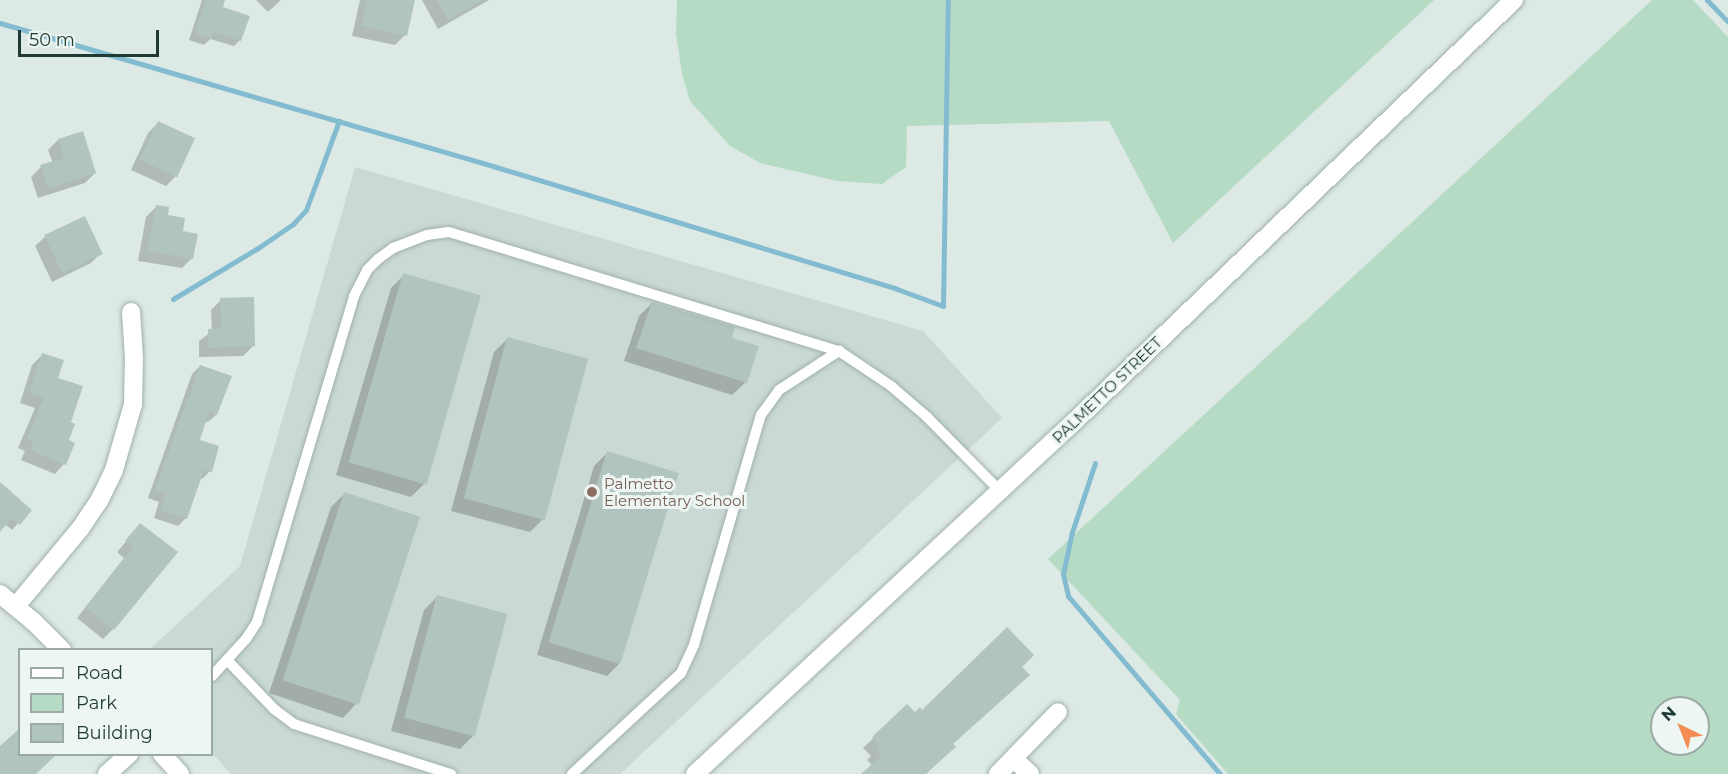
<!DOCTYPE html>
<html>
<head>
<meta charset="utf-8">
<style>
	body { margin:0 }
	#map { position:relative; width:1728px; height:774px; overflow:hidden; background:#dde9e5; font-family:Montserrat,sans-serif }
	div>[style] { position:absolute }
	.built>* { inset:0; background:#cbd9d4 }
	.green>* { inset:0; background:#b5dbc4 }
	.shadow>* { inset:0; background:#0003 }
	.stream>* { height:5px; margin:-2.5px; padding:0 2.5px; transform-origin:2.5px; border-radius:2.5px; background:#83bbd0 }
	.building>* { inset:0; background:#b2c4bf; transform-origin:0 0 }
	.roads { filter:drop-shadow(0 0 2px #a0b1ad) drop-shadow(0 0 2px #a0b1ad) }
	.service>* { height:10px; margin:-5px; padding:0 5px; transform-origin:5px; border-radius:5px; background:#fff }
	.minor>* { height:18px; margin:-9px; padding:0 9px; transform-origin:9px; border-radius:9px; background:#fff }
	.tertiary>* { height:18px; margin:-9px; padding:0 9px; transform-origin:9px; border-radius:9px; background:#fff }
	.secondary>* { height:18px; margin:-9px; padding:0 9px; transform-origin:9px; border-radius:9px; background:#fff }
	.dots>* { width:16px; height:16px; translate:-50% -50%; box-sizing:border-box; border:3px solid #edf6f3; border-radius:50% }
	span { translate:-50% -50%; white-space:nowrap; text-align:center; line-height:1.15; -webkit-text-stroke:6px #edf6f3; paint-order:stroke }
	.street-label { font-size:15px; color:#1f3935 }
	.education-label { font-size:15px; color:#785e54 }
	.left { translate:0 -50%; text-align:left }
	.legend { position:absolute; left:18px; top:648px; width:195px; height:108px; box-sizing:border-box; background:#edf6f3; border:2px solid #9baaa7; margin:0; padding:8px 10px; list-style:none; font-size:18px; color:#1f3935 }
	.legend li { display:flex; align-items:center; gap:12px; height:30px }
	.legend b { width:30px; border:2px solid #9baaa7 }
	.north { position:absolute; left:1650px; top:696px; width:60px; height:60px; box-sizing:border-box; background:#edf6f3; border:2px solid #9baaa7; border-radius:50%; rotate:317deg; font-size:16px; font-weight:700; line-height:24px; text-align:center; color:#1f3935 }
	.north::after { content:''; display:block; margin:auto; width:21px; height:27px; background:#f48d51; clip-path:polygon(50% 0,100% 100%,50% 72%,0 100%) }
	.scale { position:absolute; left:18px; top:30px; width:141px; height:27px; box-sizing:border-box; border:3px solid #1f3935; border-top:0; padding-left:8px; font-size:18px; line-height:21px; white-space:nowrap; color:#1f3935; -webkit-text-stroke:4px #edf6f3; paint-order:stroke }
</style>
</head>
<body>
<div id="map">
	<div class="built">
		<div style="clip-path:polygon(355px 167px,923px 331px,1002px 418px,620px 774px,231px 774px,212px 753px,212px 650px,149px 650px,240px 566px)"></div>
	</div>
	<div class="green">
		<div style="clip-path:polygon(677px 0,1434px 0,1173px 243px,1109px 121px,907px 126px,906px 167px,882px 184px,837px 181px,760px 163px,730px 146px,690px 101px,682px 74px,676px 34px)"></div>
		<div style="clip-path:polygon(evenodd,1652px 0,1693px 0,1728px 37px,1728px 774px,1228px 774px,1176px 714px,1180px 700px,1048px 559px,1652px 0,1662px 708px,1698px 708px,1698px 744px,1662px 744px,1662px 708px)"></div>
	</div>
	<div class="shadow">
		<div style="clip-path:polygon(202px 0,223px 0,221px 8px,240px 40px,234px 46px,210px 39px,204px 45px,189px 40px)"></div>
		<div style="clip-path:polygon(256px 0,281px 0,268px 12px)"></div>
		<div style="clip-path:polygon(360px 0,414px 0,405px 35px,395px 45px,352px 36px)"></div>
		<div style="clip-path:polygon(422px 0,489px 0,438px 29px)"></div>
		<div style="clip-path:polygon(158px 123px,176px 176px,166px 186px,131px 170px,148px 133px)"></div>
		<div style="clip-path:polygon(82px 132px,95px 173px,85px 183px,38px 198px,31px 177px,41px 167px,53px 163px,48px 150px,58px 140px)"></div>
		<div style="clip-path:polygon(156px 207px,181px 232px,192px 258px,182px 268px,138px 261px,146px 217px)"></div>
		<div style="clip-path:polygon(45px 237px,101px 253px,91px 263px,52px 282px,35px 246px)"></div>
		<div style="clip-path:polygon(404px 275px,479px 297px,424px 484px,411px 497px,336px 475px,391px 288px)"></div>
		<div style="clip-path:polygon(221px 300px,253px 346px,243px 356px,199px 357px,199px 341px,212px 331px,211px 310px)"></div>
		<div style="clip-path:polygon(652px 303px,730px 339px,746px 382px,732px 395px,624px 361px,639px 316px)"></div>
		<div style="clip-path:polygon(507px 339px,543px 519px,530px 532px,451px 511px,494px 352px)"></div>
		<div style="clip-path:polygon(42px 355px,56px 379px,69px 423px,64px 464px,55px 474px,21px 460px,25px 451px,18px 448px,35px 408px,20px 403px,32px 365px)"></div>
		<div style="clip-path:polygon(200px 366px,216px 415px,208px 422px,205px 421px,198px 441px,210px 471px,202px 479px,200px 478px,186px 518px,178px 526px,154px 518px,159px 502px,148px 498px,192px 374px)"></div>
		<div style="clip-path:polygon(607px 453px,620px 663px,607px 676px,537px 655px,594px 466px)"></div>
		<div style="clip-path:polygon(0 484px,30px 510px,12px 530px,5px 524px,0 529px)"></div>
		<div style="clip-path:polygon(344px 494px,356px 704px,343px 718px,269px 693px,331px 507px)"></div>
		<div style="clip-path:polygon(140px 525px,113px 629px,103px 639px,77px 618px,124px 558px,117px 552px)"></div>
		<div style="clip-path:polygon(437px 597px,473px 736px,460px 749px,391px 731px,424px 610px)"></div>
		<div style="clip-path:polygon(907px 706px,952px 745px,944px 757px,926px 774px,863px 774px,873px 766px,867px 760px,871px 756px,863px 748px)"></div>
	</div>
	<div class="stream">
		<div style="left:1707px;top:0;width:30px;rotate:46deg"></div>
		<div style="left:0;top:23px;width:513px;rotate:16.18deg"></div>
		<div style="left:493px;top:166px;width:422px;rotate:16.9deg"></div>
		<div style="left:897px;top:289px;width:49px;rotate:20.3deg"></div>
		<div style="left:943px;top:306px;width:306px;rotate:-89.1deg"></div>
		<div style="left:173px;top:299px;width:99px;rotate:-31deg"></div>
		<div style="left:258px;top:248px;width:42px;rotate:-34.4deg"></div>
		<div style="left:293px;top:224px;width:19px;rotate:-47deg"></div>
		<div style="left:306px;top:210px;width:95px;rotate:-69.7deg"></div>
		<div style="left:1095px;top:463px;width:73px;rotate:108.4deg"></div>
		<div style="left:1072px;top:532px;width:43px;rotate:102.1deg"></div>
		<div style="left:1063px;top:574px;width:23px;rotate:77deg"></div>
		<div style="left:1068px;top:596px;width:234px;rotate:49.5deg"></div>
	</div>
	<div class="building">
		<div style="clip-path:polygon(206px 0,225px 0,223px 7px,250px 16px,241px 41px,214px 32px,212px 39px,195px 33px)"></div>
		<div style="clip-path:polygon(367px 0,415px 0,407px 36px,361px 26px)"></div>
		<div style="clip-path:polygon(437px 0,483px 0,448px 20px)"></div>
		<div style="left:158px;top:121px;width:41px;height:43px;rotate:25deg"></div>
		<div style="clip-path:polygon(83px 131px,96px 173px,48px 189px,40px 165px,64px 158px,58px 139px)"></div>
		<div style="clip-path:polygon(156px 205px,169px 207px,168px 215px,185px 218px,183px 231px,198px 234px,193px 259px,147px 251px)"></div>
		<div style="left:85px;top:216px;width:42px;height:45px;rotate:65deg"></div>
		<div style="left:403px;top:273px;width:81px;height:197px;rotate:16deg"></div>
		<div style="clip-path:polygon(254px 297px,255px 346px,208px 348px,208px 329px,221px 329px,220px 298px)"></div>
		<div style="clip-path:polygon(652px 302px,735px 327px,732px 338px,759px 346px,747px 383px,636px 348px)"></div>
		<div style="left:507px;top:337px;width:84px;height:167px;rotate:15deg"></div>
		<div style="clip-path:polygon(42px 353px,64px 360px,58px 378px,83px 386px,71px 422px,75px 424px,69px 440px,75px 443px,66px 465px,30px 450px,33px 441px,27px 438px,44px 398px,29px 393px)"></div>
		<div style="clip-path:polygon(200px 365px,232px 376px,217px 415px,209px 412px,200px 440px,219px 446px,212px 472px,204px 470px,187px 519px,160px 510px,166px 494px,155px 490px)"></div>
		<div style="left:607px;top:451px;width:75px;height:200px;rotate:17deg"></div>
		<div style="clip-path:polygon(0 482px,32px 510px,20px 525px,12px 518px,0 532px)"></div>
		<div style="left:344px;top:492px;width:80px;height:198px;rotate:18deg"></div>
		<div style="clip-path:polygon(140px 523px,178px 552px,114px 630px,86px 608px,133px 547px,125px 541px)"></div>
		<div style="left:437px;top:595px;width:73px;height:127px;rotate:15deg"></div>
		<div style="clip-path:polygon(1007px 627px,1034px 655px,1022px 667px,1030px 675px,953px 744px,956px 747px,925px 774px,861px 774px,882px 755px,876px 749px,880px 745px,872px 737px,907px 704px,915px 712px,920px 707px,922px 710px)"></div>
		<div style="clip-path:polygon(20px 728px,20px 754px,57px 754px,36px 774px,0 774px,0 746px)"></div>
	</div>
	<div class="roads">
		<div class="service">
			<div style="left:227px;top:660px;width:68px;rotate:46.2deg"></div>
			<div style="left:274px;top:709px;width:25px;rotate:37deg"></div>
			<div style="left:294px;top:724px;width:165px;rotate:17.7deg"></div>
			<div style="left:212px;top:676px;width:50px;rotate:-47.4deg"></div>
			<div style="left:246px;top:639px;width:20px;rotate:-57deg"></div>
			<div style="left:257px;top:622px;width:340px;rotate:-73.4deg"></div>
			<div style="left:354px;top:296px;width:29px;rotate:-63deg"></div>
			<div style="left:367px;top:270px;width:16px;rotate:-45deg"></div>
			<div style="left:378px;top:259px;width:19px;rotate:-36deg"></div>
			<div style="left:393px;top:248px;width:36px;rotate:-21deg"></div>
			<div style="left:427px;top:235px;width:22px;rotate:-8deg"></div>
			<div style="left:449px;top:232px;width:24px;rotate:17deg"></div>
			<div style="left:472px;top:239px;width:384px;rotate:17deg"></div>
			<div style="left:839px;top:351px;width:63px;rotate:33.9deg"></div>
			<div style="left:891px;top:386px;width:48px;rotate:40.7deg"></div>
			<div style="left:927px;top:417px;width:104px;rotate:45.4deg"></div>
			<div style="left:572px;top:774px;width:149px;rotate:-42.8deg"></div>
			<div style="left:681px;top:673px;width:31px;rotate:-65deg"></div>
			<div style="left:694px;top:645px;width:240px;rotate:-73.8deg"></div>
			<div style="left:761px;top:415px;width:31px;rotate:-54deg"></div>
			<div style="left:779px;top:390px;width:72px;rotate:-33deg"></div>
		</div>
		<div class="minor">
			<div style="left:16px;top:606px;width:100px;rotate:-50.3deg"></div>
			<div style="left:80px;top:529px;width:34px;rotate:-56deg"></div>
			<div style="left:99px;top:501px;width:34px;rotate:-64deg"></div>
			<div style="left:114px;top:470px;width:69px;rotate:-73.9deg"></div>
			<div style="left:133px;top:404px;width:46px;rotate:-88.8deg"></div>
			<div style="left:134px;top:358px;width:46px;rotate:-93.7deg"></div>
			<div style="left:1014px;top:759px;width:22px;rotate:43deg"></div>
			<div style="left:107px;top:774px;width:30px;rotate:-42deg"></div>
			<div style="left:998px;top:774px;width:86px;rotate:-45.9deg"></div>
		</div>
		<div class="tertiary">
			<div style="left:0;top:594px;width:44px;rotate:39.5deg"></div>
			<div style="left:34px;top:622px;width:40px;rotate:45deg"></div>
			<div style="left:162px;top:754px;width:27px;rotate:48deg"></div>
		</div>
		<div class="secondary">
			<div style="left:695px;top:774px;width:520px;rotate:-42.9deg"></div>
			<div style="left:1076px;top:420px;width:607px;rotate:-43.8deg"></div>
		</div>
	</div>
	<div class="dots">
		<div style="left:592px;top:492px;background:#8d6e63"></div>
	</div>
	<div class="street-label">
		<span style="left:1107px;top:390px;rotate:-44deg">PALMETTO STREET</span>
	</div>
	<div class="education-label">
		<span class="left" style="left:604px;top:492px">Palmetto<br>Elementary School</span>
	</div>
	<ul class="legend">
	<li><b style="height:8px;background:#fff"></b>Road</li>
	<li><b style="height:16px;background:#b5dbc4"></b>Park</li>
	<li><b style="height:16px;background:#b2c4bf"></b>Building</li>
	</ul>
	<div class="north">N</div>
	<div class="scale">50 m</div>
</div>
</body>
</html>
